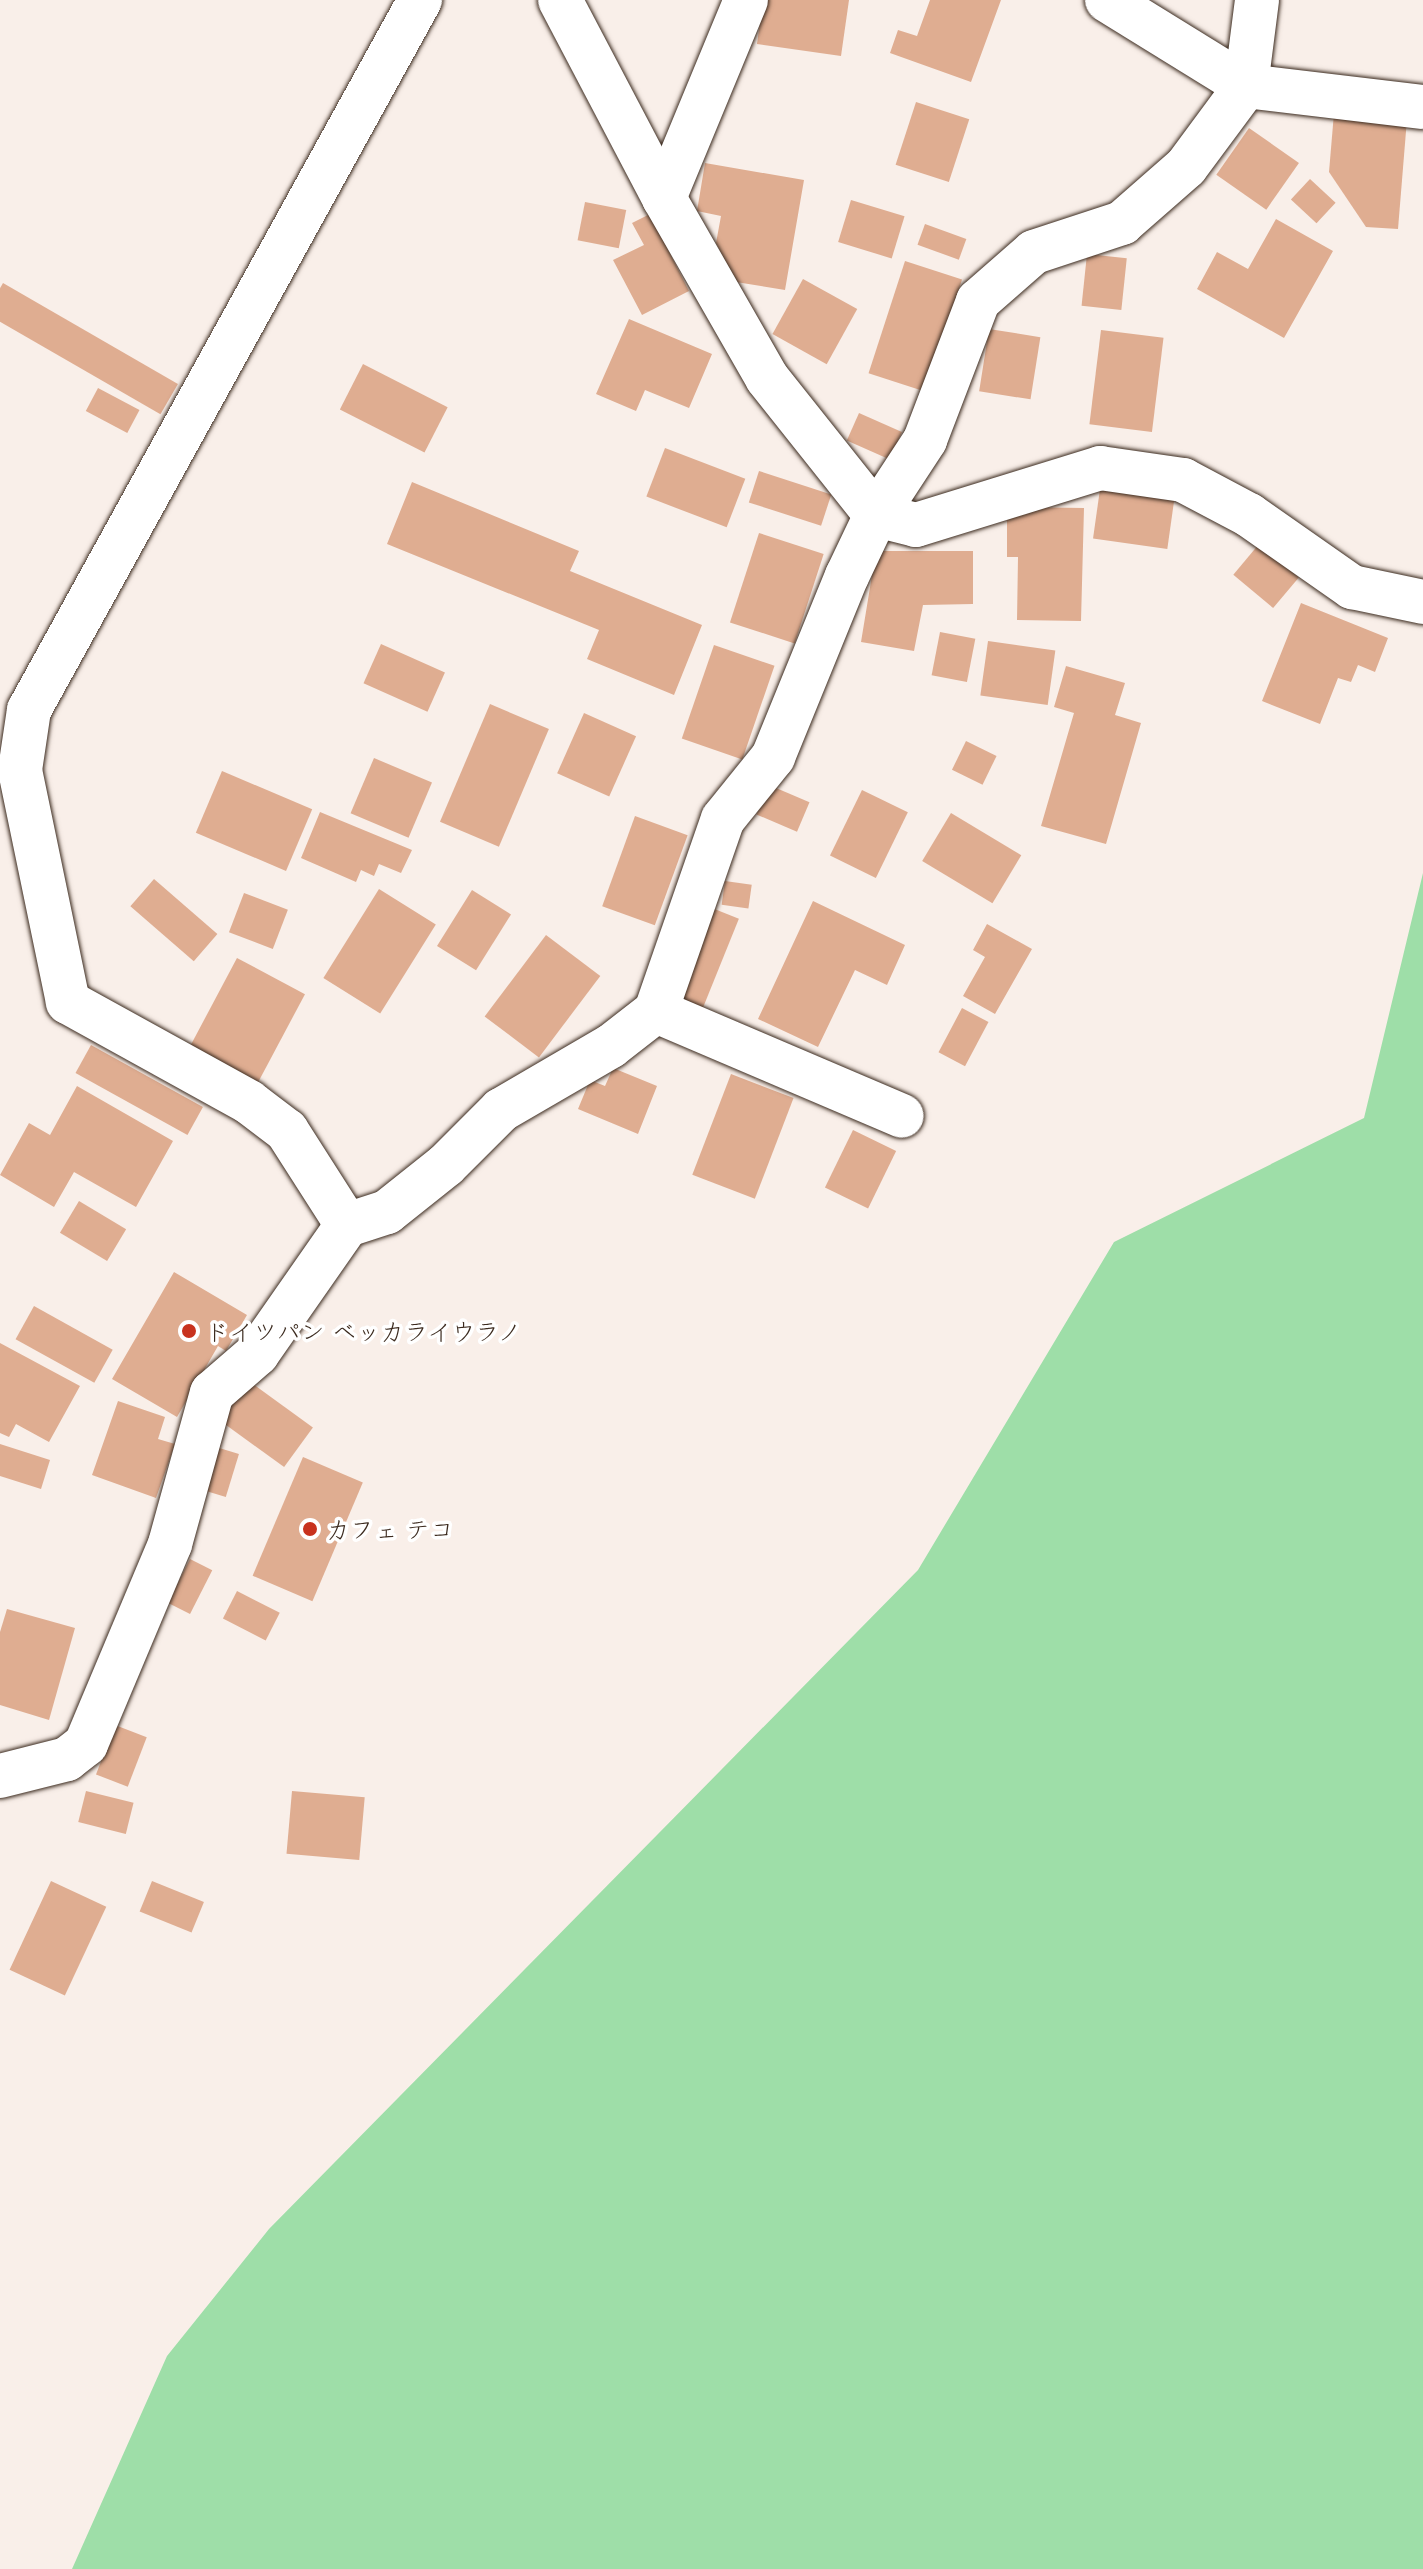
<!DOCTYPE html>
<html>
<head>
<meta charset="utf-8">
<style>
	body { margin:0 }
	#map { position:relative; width:1423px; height:2569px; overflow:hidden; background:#f9efe9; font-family:Mali,"Klee One",sans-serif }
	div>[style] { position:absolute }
	.green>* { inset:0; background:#9edea8 }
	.building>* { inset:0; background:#dfad91; transform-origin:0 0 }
	.roads { filter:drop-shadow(0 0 2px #3b2a1e) drop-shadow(0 0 2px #3b2a1e) }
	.minor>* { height:44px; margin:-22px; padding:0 22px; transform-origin:22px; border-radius:22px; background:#fff }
	.dots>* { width:22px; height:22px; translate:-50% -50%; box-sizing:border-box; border:4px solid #fff; border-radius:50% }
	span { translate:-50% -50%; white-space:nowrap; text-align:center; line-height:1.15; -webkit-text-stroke:7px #fff; paint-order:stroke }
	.poi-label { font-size:24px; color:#3b2a1e }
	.left { translate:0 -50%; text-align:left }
</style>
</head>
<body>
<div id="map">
	<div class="green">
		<div style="clip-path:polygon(1423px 873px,1423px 2569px,72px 2569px,167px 2356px,269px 2229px,918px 1570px,1114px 1242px,1364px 1118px)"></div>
	</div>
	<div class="building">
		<div style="clip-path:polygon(763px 0,849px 0,841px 56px,757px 44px)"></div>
		<div style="clip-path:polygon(930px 0,1001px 0,971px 82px,890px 53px,898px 30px,917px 36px)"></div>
		<div style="left:916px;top:102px;width:56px;height:66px;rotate:18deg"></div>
		<div style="clip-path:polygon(1334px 113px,1407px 119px,1398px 229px,1366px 227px,1329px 172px)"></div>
		<div style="left:1249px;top:128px;width:61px;height:57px;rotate:35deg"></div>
		<div style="clip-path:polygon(705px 163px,804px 180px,785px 290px,736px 282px,716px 243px,721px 216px,697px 211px)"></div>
		<div style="left:1310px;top:179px;width:35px;height:28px;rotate:43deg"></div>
		<div style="left:851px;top:200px;width:56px;height:44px;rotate:17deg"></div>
		<div style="left:585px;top:202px;width:42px;height:39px;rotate:11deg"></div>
		<div style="clip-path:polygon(650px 214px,689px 291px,642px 315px,613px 260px,644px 245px,632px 223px)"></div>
		<div style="clip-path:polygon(1276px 219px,1333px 251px,1284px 338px,1197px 289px,1217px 252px,1248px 269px)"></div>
		<div style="left:925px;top:224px;width:44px;height:22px;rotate:20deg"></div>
		<div style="left:1087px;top:254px;width:40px;height:52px;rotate:6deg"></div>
		<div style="left:905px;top:261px;width:60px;height:118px;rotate:18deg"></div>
		<div style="left:803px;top:279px;width:62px;height:63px;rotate:29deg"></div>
		<div style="left:3px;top:283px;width:202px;height:35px;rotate:30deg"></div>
		<div style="clip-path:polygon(629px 319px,712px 354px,689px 408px,645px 390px,636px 411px,596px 394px)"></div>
		<div style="left:989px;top:329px;width:52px;height:63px;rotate:9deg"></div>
		<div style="left:1101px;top:330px;width:63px;height:95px;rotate:7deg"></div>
		<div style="left:363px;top:364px;width:95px;height:51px;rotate:27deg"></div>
		<div style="left:98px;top:388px;width:47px;height:26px;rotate:28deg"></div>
		<div style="left:859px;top:413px;width:47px;height:30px;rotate:24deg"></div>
		<div style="left:665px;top:448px;width:86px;height:52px;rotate:21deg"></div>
		<div style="left:759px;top:471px;width:76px;height:33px;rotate:18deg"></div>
		<div style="clip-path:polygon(412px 482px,579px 551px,570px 571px,702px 625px,674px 695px,587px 659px,599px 630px,387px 544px)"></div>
		<div style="left:1100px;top:489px;width:75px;height:50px;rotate:8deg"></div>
		<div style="clip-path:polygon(1007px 507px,1084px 508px,1081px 621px,1017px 620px,1018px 557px,1007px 557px)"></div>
		<div style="left:759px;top:533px;width:68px;height:94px;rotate:18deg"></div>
		<div style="left:1259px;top:544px;width:52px;height:40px;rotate:40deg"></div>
		<div style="clip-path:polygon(876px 551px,973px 551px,973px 604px,923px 605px,914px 651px,861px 642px)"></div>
		<div style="clip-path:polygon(1301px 603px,1388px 638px,1375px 672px,1358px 665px,1351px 682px,1338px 678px,1320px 724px,1262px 701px)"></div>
		<div style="left:940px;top:632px;width:36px;height:44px;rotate:11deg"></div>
		<div style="left:988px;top:641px;width:68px;height:55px;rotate:8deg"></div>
		<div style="left:381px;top:644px;width:70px;height:43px;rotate:24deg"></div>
		<div style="left:714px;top:645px;width:64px;height:99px;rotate:19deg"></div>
		<div style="clip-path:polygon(1066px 666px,1125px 683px,1115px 715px,1141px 723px,1106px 844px,1041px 826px,1074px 713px,1054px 707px)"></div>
		<div style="left:490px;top:704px;width:64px;height:128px;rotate:23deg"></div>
		<div style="left:584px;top:713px;width:57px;height:66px;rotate:24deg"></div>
		<div style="left:966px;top:741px;width:34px;height:32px;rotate:26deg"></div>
		<div style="left:374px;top:758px;width:63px;height:60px;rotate:23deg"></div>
		<div style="left:222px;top:771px;width:98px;height:67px;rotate:23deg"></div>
		<div style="left:769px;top:785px;width:44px;height:32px;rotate:23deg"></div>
		<div style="left:862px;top:790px;width:51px;height:73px;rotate:26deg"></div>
		<div style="clip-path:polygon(320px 812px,412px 850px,401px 873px,379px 864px,374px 876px,361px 870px,356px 882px,301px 858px)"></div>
		<div style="left:951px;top:813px;width:82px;height:56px;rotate:31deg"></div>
		<div style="left:635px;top:816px;width:56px;height:96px;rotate:20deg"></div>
		<div style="left:154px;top:879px;width:84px;height:36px;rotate:41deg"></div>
		<div style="left:725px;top:881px;width:27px;height:24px;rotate:8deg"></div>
		<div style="left:379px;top:889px;width:67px;height:105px;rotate:32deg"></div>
		<div style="left:472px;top:890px;width:46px;height:66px;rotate:32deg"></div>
		<div style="left:244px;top:893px;width:47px;height:42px;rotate:21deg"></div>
		<div style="clip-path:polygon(813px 901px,905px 945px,887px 985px,855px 970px,818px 1047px,758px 1019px)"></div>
		<div style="left:712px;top:908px;width:29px;height:97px;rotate:22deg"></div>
		<div style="clip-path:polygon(987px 924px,1032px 949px,995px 1014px,963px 996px,985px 957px,973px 950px)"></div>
		<div style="left:546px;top:935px;width:68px;height:102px;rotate:37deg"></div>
		<div style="left:237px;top:958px;width:77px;height:101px;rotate:28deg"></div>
		<div style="left:962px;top:1008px;width:30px;height:50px;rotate:28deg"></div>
		<div style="left:91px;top:1045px;width:128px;height:32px;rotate:29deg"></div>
		<div style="clip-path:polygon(613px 1068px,657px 1086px,638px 1134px,578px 1109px,590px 1080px,605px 1086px)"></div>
		<div style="left:731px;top:1074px;width:67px;height:108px;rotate:21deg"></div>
		<div style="clip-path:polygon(77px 1086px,173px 1141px,136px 1207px,74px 1172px,54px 1207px,0 1175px,29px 1123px,50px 1135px)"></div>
		<div style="left:853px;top:1130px;width:48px;height:64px;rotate:26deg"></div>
		<div style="left:79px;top:1201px;width:55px;height:37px;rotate:31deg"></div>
		<div style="clip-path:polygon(174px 1272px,247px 1315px,226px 1351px,218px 1346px,177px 1417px,112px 1379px)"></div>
		<div style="left:34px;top:1306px;width:90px;height:38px;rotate:29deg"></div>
		<div style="clip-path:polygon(0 1343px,80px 1386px,49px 1442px,16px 1424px,9px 1437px,0 1433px)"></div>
		<div style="left:249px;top:1381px;width:79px;height:49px;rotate:36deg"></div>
		<div style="clip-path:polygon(118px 1401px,165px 1417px,158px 1439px,175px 1444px,156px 1498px,92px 1475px)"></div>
		<div style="clip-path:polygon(0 1444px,50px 1460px,41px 1489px,0 1476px)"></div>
		<div style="left:216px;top:1447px;width:24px;height:45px;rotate:17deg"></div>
		<div style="left:303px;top:1457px;width:65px;height:129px;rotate:23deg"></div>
		<div style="left:190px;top:1559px;width:25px;height:49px;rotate:27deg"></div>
		<div style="left:237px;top:1591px;width:48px;height:31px;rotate:27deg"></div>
		<div style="clip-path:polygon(7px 1609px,75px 1628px,49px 1720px,0 1705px,0 1632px)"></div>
		<div style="left:115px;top:1725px;width:34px;height:53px;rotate:21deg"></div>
		<div style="left:86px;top:1791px;width:49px;height:32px;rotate:14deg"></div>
		<div style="left:292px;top:1791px;width:73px;height:63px;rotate:5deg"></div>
		<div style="left:51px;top:1881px;width:61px;height:98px;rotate:25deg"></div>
		<div style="left:152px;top:1881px;width:56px;height:33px;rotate:22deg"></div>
	</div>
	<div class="roads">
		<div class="minor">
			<div style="left:560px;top:0;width:224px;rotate:62.3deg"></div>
			<div style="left:664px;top:198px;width:207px;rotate:60.2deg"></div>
			<div style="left:767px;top:378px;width:175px;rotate:51.5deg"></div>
			<div style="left:876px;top:515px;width:41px;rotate:14deg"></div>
			<div style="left:916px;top:525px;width:193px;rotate:-17.2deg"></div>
			<div style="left:1100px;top:468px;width:84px;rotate:8.2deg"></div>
			<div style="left:1183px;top:480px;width:75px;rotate:27.9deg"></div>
			<div style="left:1249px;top:515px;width:126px;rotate:35deg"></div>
			<div style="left:1352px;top:587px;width:73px;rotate:11.9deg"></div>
			<div style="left:1107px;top:0;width:163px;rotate:31.7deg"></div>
			<div style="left:1246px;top:86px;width:178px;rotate:6.8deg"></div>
			<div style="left:664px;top:198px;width:214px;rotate:-67.5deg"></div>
			<div style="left:656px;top:1011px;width:267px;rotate:23.1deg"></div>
			<div style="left:347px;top:1225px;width:112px;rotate:-122.6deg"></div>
			<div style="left:287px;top:1131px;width:48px;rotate:-142.7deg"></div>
			<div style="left:249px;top:1102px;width:207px;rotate:-151.1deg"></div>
			<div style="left:68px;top:1002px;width:237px;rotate:-101.7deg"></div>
			<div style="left:20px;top:770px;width:61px;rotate:-81.5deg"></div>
			<div style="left:29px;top:710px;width:811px;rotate:-61.16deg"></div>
			<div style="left:0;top:1776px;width:69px;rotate:-14.2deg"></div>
			<div style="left:67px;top:1759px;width:24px;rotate:-38deg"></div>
			<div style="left:86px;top:1744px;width:217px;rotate:-67.2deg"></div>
			<div style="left:170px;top:1544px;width:157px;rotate:-74.5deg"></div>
			<div style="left:212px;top:1393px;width:60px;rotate:-40.9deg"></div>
			<div style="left:257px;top:1354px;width:157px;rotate:-55.1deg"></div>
			<div style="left:347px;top:1225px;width:42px;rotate:-18deg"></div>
			<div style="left:387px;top:1212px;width:75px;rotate:-38.5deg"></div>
			<div style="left:446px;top:1165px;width:78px;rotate:-45deg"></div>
			<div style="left:501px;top:1110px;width:127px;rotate:-30.2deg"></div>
			<div style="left:611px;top:1046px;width:57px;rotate:-37.9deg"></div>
			<div style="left:656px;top:1011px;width:203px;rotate:-70.8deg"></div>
			<div style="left:723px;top:819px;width:80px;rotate:-51.1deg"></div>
			<div style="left:773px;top:757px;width:196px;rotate:-67.8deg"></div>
			<div style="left:847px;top:576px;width:68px;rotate:-64.6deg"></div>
			<div style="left:876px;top:515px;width:90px;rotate:-56.8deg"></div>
			<div style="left:925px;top:440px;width:149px;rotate:-69.1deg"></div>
			<div style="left:978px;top:301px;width:74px;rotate:-41.2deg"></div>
			<div style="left:1034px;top:252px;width:93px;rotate:-18.2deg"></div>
			<div style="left:1122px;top:223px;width:85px;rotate:-41.2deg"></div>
			<div style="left:1186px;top:167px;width:101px;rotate:-53.5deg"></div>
			<div style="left:1246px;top:86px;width:87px;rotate:-82.7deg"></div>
		</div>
	</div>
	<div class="dots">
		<div style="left:189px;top:1331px;background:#c8321e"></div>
		<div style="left:310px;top:1529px;background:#c8321e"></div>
	</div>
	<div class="poi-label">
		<span class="left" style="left:205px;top:1331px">ドイツパン ベッカライウラノ</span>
		<span class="left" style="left:326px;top:1529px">カフェ テコ</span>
	</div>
</div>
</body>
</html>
